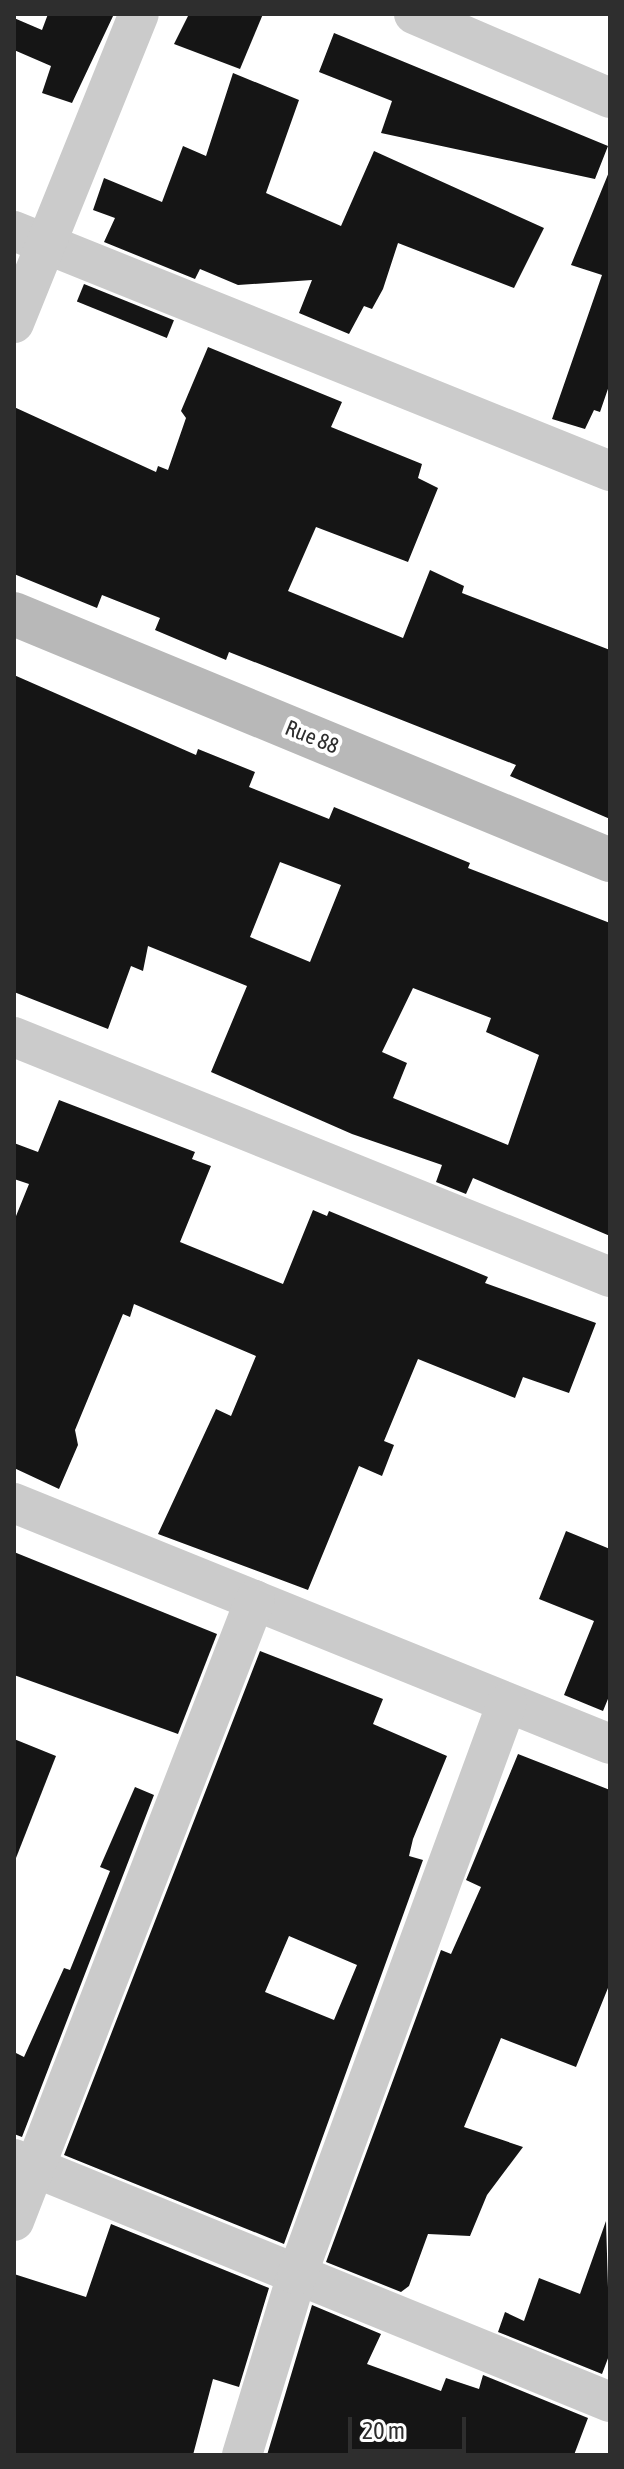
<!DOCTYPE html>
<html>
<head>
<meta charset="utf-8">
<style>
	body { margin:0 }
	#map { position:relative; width:624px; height:2469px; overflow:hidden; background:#fff; font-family:"Asap Condensed",sans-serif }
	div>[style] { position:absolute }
	.building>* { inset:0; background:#151515; transform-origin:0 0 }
	.street>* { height:40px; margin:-20px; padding:0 20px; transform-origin:20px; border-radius:20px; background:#cbcbcb }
	.secondary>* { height:44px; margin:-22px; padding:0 22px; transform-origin:22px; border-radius:22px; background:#b8b8b8 }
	span { translate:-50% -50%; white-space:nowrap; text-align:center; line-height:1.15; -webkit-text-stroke:8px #fff; paint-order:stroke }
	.street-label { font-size:22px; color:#2e2e2e }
	.frame { position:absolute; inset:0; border:16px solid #2e2e2e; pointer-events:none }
	.scale { position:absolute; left:348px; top:2417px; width:118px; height:36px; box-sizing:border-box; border:4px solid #2e2e2e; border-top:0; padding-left:10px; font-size:24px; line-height:28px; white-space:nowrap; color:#2e2e2e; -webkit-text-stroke:6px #fff; paint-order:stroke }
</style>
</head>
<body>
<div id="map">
	<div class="building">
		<div style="clip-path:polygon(48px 14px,114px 14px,72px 103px,42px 93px,51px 66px,14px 50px,14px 18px,42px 30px)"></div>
		<div style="clip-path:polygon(189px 14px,263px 14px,240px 69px,174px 44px)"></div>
		<div style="clip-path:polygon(334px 33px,608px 146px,595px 179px,381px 133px,392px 101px,319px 72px)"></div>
		<div style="clip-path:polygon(233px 73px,299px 100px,266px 193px,341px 226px,374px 151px,544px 228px,514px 288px,398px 243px,383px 289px,372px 309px,364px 306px,349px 334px,299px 313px,312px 280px,238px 285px,200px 269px,195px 279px,104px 242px,115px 218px,93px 210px,104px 178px,162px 202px,183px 146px,206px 156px)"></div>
		<div style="clip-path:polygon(609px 172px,610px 383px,600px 412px,594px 410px,585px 429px,552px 419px,602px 275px,571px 265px)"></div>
		<div style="left:84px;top:284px;width:97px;height:19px;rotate:22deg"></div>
		<div style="clip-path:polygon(208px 347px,342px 402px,331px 427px,422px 464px,418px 478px,438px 488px,408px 562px,316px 527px,288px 591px,403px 638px,430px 570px,464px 586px,462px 593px,610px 650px,610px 819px,510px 776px,516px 765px,229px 652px,226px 660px,155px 630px,160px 618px,102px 595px,97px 608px,14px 574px,14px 407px,156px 472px,158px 466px,168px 470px,186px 418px,181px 411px)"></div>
		<div style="clip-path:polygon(evenodd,14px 675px,196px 755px,198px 749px,255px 772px,249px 787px,329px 819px,334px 807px,470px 863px,468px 868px,610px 923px,610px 1236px,473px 1178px,466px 1194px,436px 1182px,442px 1165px,352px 1134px,211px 1072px,247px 986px,148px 946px,143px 971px,131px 966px,108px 1029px,14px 992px,14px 675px,280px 862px,341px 885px,310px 962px,250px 937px,280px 862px,14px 675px,413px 988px,491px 1018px,486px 1032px,539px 1055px,508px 1145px,393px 1098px,407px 1063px,382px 1052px,413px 988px)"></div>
		<div style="clip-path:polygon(59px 1100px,195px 1152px,192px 1159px,211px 1166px,180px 1242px,283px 1284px,313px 1210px,327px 1216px,329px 1211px,488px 1277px,485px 1283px,596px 1323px,569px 1393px,523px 1377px,515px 1398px,418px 1359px,384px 1441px,394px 1445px,382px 1476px,359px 1466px,308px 1590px,158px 1534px,216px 1409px,231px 1416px,256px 1356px,134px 1304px,130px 1317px,123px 1314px,75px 1430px,78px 1445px,59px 1489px,14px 1468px,14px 1221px,29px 1184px,14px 1179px,14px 1143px,38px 1152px)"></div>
		<div style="clip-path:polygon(566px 1531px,610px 1549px,610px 1694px,603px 1711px,564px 1695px,594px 1621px,539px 1599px)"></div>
		<div style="clip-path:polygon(14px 1552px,217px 1634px,178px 1734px,14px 1675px)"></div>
		<div style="clip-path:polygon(evenodd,260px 1651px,383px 1699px,373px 1724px,447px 1756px,413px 1839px,409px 1856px,423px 1860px,284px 2244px,64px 2155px,260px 1651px,289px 1936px,357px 1965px,334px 2020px,265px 1992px,289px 1936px)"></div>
		<div style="clip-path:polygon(14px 1739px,56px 1756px,16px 1858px,14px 1857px)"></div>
		<div style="clip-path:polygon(518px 1754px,610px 1790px,610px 1983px,576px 2067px,501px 2038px,464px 2127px,523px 2147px,487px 2195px,470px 2236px,428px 2234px,409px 2286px,401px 2292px,326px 2262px,441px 1950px,451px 1954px,481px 1887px,466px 1880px)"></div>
		<div style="clip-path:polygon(135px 1787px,154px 1795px,22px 2137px,14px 2134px,14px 2052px,24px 2057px,64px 1968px,70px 1970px,110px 1871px,100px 1867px)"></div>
		<div style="clip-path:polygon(606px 2221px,610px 2353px,602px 2374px,498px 2332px,505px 2312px,524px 2321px,539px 2278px,580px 2294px)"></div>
		<div style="clip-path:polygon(111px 2224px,269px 2288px,239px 2387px,213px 2379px,193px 2455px,14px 2455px,14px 2274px,86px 2297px)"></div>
		<div style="clip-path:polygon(312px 2305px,381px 2334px,367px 2364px,441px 2391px,446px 2378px,479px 2389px,483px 2375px,588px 2418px,574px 2455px,267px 2455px)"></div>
	</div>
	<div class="street">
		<div style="left:414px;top:14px;width:213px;rotate:23.2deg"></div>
		<div style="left:14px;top:231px;width:643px;rotate:21.93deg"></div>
		<div style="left:14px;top:323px;width:333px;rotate:-68deg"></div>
		<div style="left:14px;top:1037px;width:643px;rotate:21.93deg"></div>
		<div style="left:14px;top:1503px;width:643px;rotate:22.02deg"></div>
		<div style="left:14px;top:2159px;width:644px;rotate:22.18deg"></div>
		<div style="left:14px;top:2221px;width:666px;rotate:-68.79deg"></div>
		<div style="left:242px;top:2455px;width:188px;rotate:-73deg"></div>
		<div style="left:297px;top:2275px;width:609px;rotate:-69.84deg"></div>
	</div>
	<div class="secondary">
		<div style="left:14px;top:614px;width:645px;rotate:22.43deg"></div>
	</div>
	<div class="street-label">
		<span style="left:312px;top:737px;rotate:22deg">Rue 88</span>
	</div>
	<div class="frame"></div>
	<div class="scale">20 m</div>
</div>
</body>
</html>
